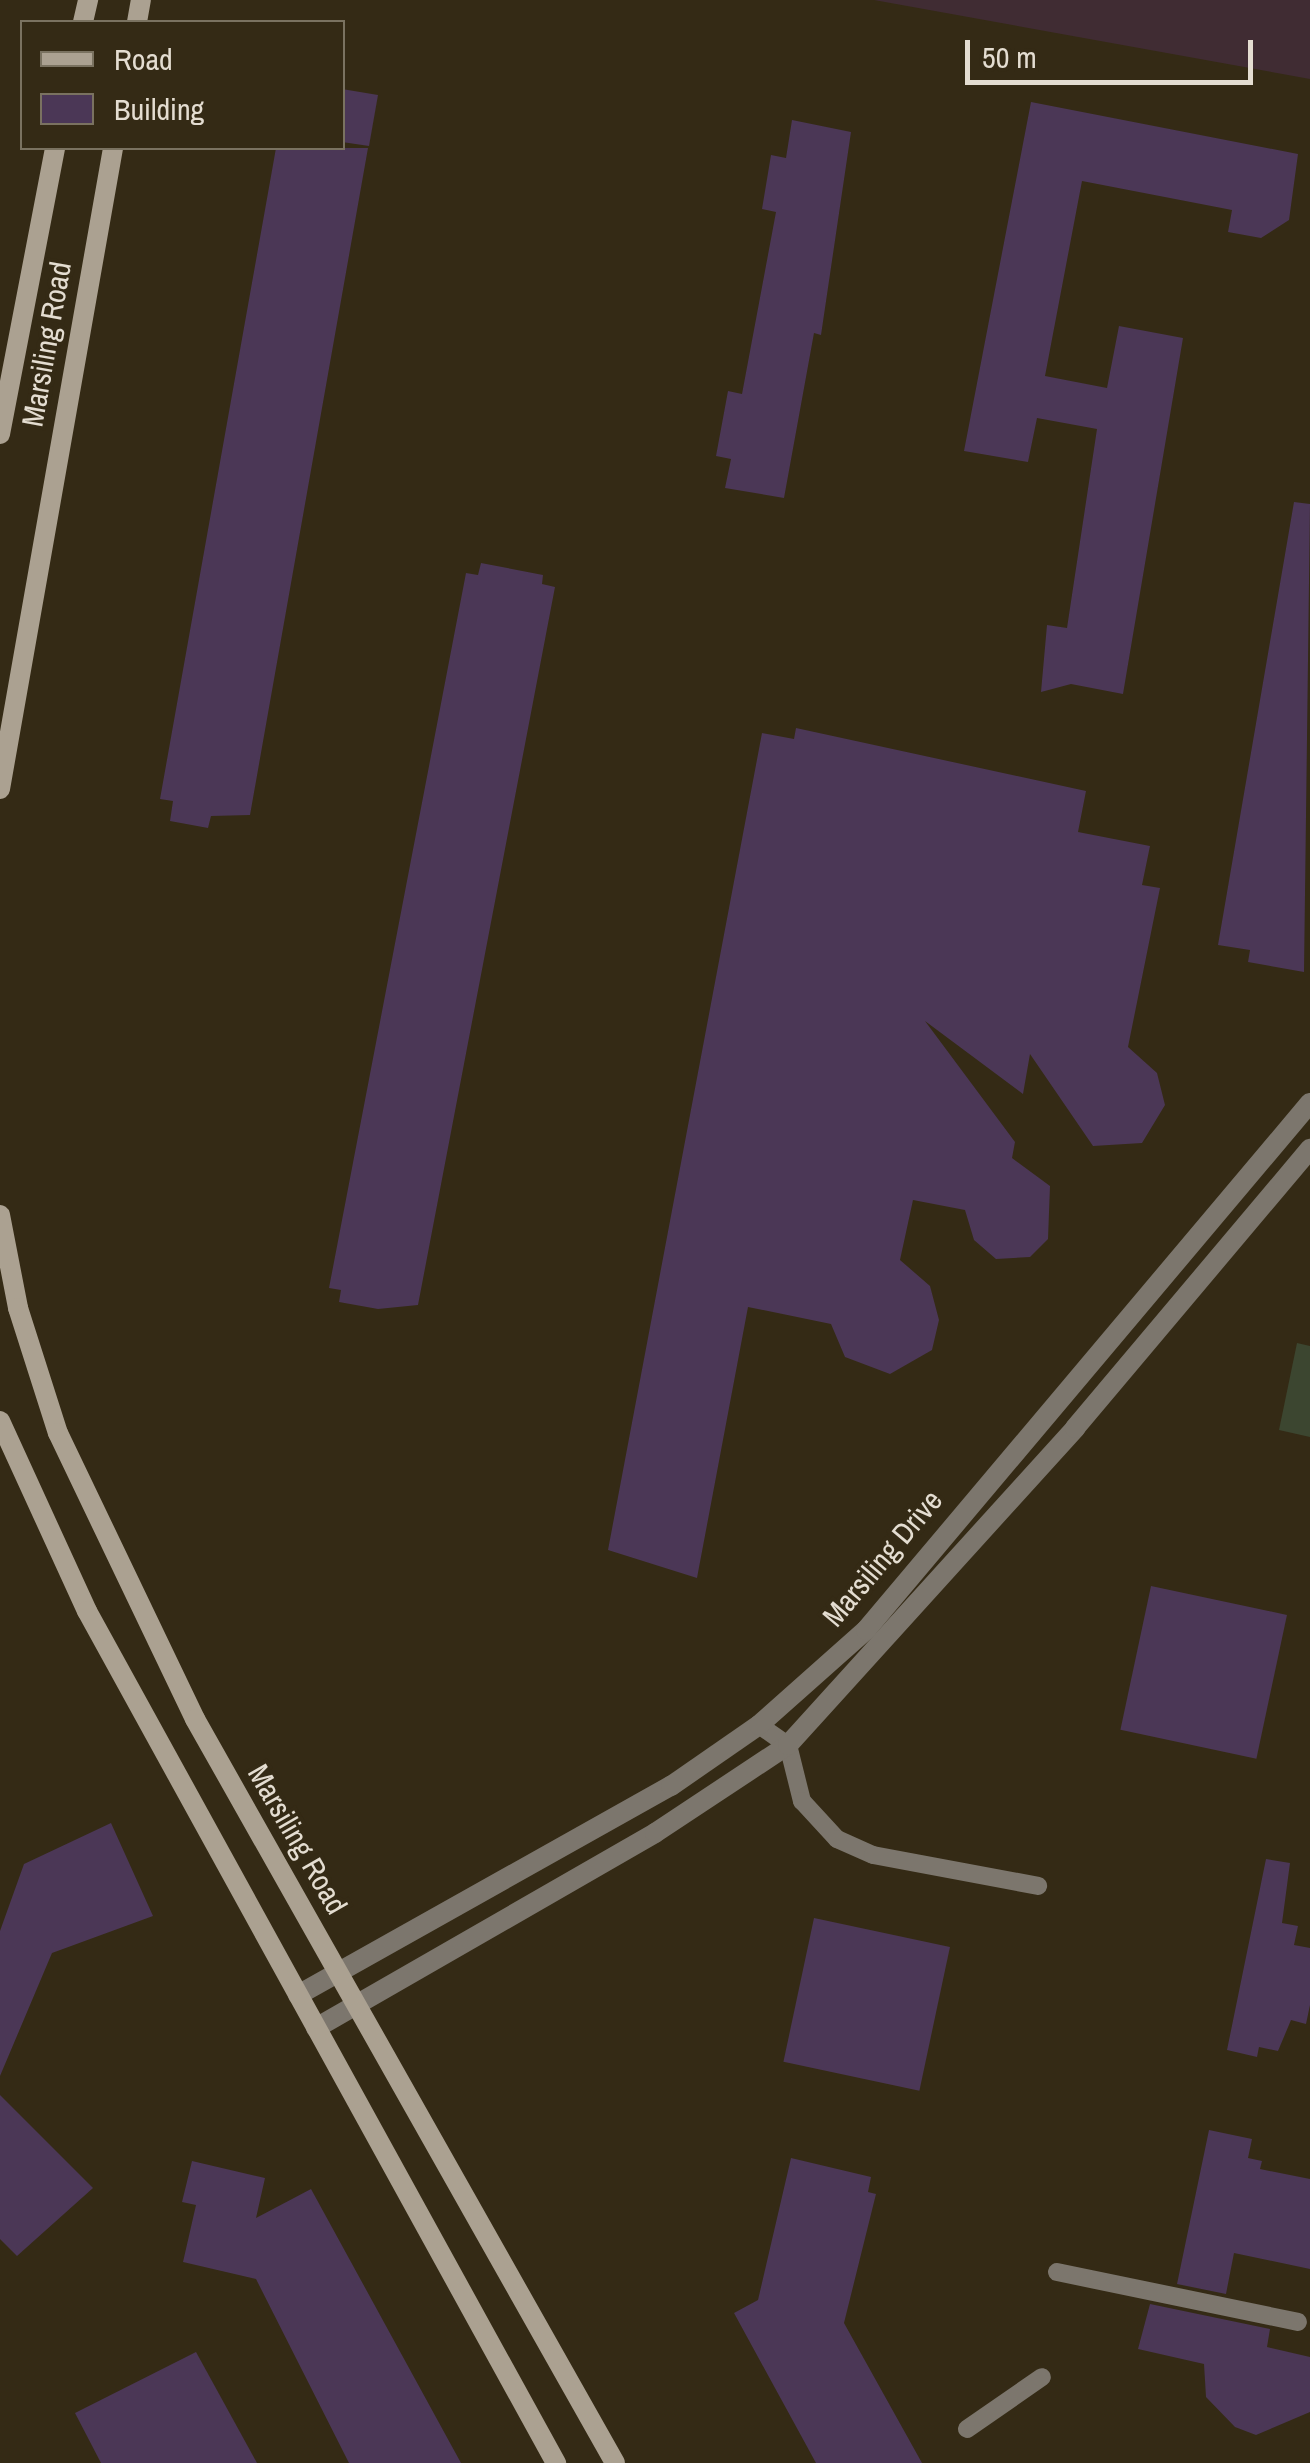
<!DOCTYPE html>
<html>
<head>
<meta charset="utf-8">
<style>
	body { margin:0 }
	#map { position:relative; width:1310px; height:2463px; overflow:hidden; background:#342a15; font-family:"Archivo Narrow",sans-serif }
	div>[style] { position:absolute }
	.education>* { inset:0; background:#402c33 }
	.green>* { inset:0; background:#3c4630 }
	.building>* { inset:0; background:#4b3756; transform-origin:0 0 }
	.lane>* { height:18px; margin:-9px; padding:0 9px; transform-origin:9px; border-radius:9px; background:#7c766d }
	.street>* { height:20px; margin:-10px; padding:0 10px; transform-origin:10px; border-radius:10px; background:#7c766d }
	.secondary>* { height:20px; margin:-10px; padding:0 10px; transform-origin:10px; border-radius:10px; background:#aba191 }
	span { translate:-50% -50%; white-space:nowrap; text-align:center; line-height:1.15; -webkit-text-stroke:8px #342a15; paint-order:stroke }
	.street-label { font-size:30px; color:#e4ddd1 }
	.legend { position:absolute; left:20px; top:20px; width:325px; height:130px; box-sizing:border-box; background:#342a15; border:2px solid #7a7260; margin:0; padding:12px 18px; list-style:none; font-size:30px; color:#e4ddd1 }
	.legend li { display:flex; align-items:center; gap:20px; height:50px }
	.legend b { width:50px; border:2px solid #7a7260 }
	.scale { position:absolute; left:965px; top:40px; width:288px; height:45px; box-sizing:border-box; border:5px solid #e4ddd1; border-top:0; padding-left:12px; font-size:30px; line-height:35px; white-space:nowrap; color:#e4ddd1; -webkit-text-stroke:8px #342a15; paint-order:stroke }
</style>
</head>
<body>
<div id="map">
	<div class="education">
		<div style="clip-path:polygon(874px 0,1310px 0,1310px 79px)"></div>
	</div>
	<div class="green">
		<div style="clip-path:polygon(1297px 1343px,1310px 1346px,1310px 1437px,1279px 1430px)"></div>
	</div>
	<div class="building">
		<div style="clip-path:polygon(342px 89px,378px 95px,369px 146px,342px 142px)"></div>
		<div style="clip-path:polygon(1031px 102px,1298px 154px,1289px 220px,1261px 238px,1228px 232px,1232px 210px,1082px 181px,1045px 376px,1107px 388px,1119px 326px,1183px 338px,1123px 694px,1071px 684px,1041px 692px,1047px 625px,1067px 628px,1097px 429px,1037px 418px,1028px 462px,964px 451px)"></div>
		<div style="clip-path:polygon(792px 120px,851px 132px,821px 335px,814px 333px,784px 498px,725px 488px,731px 459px,716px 456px,728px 391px,742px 394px,776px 212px,762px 209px,771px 155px,786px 158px)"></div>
		<div style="clip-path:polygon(276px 148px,368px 148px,250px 815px,211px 816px,208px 828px,170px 821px,173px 801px,160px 799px)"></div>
		<div style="clip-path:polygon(1294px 502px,1310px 504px,1304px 972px,1248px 962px,1250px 950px,1218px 945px)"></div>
		<div style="clip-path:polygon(481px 563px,543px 575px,542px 584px,555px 587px,418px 1305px,378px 1309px,339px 1302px,341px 1290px,329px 1288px,466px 573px,478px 575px)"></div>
		<div style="clip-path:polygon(796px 728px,1086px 791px,1078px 832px,1150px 846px,1142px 885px,1160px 888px,1128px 1047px,1157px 1073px,1165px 1105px,1142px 1143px,1093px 1146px,1030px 1054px,1023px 1094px,925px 1021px,1015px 1142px,1012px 1158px,1050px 1186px,1048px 1239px,1030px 1257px,996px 1259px,974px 1240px,965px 1210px,913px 1200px,900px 1260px,930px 1286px,939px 1320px,932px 1350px,890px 1374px,845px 1357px,831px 1324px,748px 1307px,697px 1578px,608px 1550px,762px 733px,794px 739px)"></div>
		<div style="left:1151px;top:1586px;width:139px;height:147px;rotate:12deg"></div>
		<div style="clip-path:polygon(111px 1823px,153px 1916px,52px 1953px,0 2076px,0 1931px,24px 1864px)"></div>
		<div style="clip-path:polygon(1266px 1859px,1290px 1863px,1282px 1923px,1298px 1926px,1294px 1945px,1310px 1948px,1310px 2005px,1306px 2024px,1291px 2020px,1278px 2051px,1259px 2047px,1257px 2057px,1227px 2050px)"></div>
		<div style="left:814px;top:1918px;width:139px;height:147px;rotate:12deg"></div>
		<div style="clip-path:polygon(0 2095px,93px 2188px,17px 2256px,0 2239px)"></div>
		<div style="clip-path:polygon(1209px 2130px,1252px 2139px,1248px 2158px,1262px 2161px,1260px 2169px,1310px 2179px,1310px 2269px,1234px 2253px,1226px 2294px,1177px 2284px)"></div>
		<div style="clip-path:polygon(791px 2158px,871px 2177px,868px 2192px,876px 2194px,844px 2323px,922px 2463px,816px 2463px,734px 2313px,758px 2300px)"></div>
		<div style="clip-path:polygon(192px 2161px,265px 2178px,256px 2218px,311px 2189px,461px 2463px,349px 2463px,256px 2279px,183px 2262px,196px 2205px,182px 2202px)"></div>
		<div style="clip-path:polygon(1150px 2304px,1270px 2329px,1267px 2347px,1310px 2357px,1310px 2412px,1256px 2435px,1235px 2427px,1206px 2397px,1204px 2364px,1138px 2349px)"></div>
		<div style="clip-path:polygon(196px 2352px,257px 2463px,101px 2463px,75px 2413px)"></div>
	</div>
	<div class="lane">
		<div style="left:759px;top:1725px;width:35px;rotate:35deg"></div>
		<div style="left:788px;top:1745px;width:58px;rotate:76deg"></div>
		<div style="left:802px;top:1801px;width:52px;rotate:47.4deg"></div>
		<div style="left:837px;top:1839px;width:39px;rotate:24deg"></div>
		<div style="left:873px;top:1855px;width:168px;rotate:10.6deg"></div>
		<div style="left:1057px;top:2272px;width:246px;rotate:11.7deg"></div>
		<div style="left:967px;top:2429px;width:91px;rotate:-34.7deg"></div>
	</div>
	<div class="street">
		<div style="left:298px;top:1995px;width:428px;rotate:-29.3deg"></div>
		<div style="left:671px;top:1786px;width:107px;rotate:-34.7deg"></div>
		<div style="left:759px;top:1725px;width:143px;rotate:-41.6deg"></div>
		<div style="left:866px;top:1630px;width:689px;rotate:-49.89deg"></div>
		<div style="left:316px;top:2028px;width:391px;rotate:-29.9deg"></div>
		<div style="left:655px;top:1833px;width:159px;rotate:-33.5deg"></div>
		<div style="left:788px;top:1745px;width:428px;rotate:-47.8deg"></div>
		<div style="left:1075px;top:1428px;width:365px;rotate:-49.9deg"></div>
	</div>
	<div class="secondary">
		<div style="left:83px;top:22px;width:23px;rotate:-77deg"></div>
		<div style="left:137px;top:22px;width:22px;rotate:-80deg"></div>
		<div style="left:0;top:434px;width:291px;rotate:-79.1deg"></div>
		<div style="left:0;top:789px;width:651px;rotate:-80deg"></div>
		<div style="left:0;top:1215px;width:95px;rotate:79deg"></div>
		<div style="left:18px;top:1308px;width:131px;rotate:72.3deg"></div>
		<div style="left:58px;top:1433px;width:317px;rotate:64.4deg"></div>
		<div style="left:195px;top:1719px;width:854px;rotate:60.55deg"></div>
		<div style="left:0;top:1421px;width:209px;rotate:65.4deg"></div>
		<div style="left:87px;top:1611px;width:973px;rotate:61.17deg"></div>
	</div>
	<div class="street-label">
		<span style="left:46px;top:344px;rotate:-80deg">Marsiling Road</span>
		<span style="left:882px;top:1558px;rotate:-50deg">Marsiling Drive</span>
		<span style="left:298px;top:1839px;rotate:60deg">Marsiling Road</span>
	</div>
	<ul class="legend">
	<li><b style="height:12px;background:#aba191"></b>Road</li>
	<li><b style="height:28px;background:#4b3756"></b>Building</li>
	</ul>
	<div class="scale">50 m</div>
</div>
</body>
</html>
